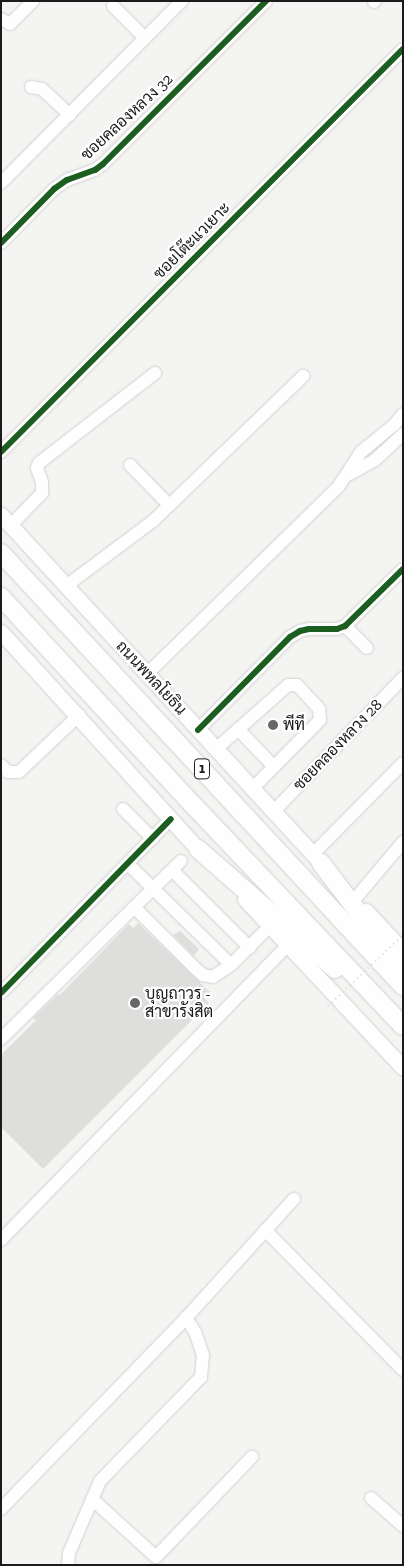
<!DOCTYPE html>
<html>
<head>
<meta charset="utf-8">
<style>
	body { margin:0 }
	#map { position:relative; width:404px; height:1566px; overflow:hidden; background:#f4f5f2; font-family:"Zilla Slab",Sarabun,serif }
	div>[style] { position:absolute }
	.building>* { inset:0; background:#dededd }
	.roads { filter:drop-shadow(0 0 1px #d1d2d0) drop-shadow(0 0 1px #d1d2d0) }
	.minor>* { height:12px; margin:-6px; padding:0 6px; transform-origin:6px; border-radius:6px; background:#fdfefd }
	.major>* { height:15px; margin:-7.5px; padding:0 7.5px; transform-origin:7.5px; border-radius:7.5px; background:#fdfefd }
	.highway>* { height:18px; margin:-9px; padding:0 9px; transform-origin:9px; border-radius:9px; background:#fdfefd }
	.path-bridge>* { height:2px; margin-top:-1px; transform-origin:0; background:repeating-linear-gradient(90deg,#d6d6d5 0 1px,transparent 0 5px) }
	.cycleway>* { height:6px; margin:-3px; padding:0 3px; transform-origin:3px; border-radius:3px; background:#1b5e20 }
	.dots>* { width:14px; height:14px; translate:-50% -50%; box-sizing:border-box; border:2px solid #fff; border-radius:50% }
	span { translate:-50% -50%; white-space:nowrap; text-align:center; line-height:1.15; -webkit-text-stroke:4.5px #fff; paint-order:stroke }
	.shield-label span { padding:1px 4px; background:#fff; border:1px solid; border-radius:4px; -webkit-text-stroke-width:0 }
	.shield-label { font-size:15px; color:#1a1b1a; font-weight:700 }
	.street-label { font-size:16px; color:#1a1b1a }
	.poi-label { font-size:16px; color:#1a1b1a }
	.left { translate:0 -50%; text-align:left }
	.frame { position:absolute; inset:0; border:2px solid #1a1b1a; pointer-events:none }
</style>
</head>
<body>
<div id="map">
	<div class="building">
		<div style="clip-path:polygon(138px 923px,211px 993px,205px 999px,209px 1003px,43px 1169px,1px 1127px,1px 1055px,36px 1020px,33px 1018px,58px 994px,59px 996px,129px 924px,133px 928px)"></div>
		<div style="clip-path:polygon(180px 931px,199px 949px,194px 956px,173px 935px)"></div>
	</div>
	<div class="roads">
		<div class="minor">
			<div style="left:374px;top:2px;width:1px;rotate:-45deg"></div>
			<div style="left:113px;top:6px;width:45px;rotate:45deg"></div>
			<div style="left:1px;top:19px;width:10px;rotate:29deg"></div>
			<div style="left:10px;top:24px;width:33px;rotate:-45deg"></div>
			<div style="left:31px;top:87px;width:11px;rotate:10deg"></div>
			<div style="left:42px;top:89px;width:38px;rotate:43deg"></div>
			<div style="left:1px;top:183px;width:257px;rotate:-45.2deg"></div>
			<div style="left:1px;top:243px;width:76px;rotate:-45.5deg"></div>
			<div style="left:54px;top:189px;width:16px;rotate:-35deg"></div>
			<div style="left:67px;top:180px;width:30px;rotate:-20deg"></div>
			<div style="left:95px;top:170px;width:10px;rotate:-37deg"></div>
			<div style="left:103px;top:164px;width:231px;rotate:-45deg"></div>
			<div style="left:1px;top:452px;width:569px;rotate:-45.07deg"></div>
			<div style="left:130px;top:465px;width:56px;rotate:45.7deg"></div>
			<div style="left:348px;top:475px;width:31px;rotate:-29deg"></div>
			<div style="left:375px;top:460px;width:38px;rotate:-43deg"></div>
			<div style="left:11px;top:525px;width:45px;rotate:-45.9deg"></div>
			<div style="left:42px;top:493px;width:11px;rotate:-90deg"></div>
			<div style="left:42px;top:482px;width:15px;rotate:-110deg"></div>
			<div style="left:37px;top:468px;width:5px;rotate:-68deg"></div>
			<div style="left:39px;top:463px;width:147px;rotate:-37.8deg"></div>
			<div style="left:66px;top:586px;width:109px;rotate:-36.8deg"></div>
			<div style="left:153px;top:521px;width:209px;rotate:-44deg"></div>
			<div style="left:345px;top:626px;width:31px;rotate:45deg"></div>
			<div style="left:147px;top:674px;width:267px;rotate:-44.4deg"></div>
			<div style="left:338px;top:487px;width:42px;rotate:-56.7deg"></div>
			<div style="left:361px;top:452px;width:44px;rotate:-39.5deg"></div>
			<div style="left:395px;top:424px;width:13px;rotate:-51deg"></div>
			<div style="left:238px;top:729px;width:52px;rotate:46.5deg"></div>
			<div style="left:198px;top:730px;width:131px;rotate:-45.3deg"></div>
			<div style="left:290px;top:637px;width:12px;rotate:-31deg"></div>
			<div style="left:300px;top:631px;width:9px;rotate:-13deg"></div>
			<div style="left:309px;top:629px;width:28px"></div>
			<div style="left:337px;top:629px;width:9px;rotate:-21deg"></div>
			<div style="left:345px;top:626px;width:81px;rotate:-44.5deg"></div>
			<div style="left:216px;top:749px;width:96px;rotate:-41.6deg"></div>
			<div style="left:288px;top:685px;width:9px"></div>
			<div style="left:297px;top:685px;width:33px;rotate:47deg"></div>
			<div style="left:319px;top:709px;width:11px;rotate:85deg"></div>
			<div style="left:320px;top:720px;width:97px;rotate:134.6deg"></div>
			<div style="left:1px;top:765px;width:10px;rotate:45deg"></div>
			<div style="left:8px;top:772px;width:11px"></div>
			<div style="left:19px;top:772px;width:83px;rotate:-43.5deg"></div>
			<div style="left:123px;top:809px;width:42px;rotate:45deg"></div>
			<div style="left:273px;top:812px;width:187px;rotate:-45.9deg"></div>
			<div style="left:313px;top:854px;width:128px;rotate:-45.3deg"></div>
			<div style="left:128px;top:864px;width:144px;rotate:44.4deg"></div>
			<div style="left:172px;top:870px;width:110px;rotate:45deg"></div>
			<div style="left:355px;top:899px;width:75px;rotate:-49.9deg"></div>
			<div style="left:134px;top:907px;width:85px;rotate:45deg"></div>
			<div style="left:194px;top:967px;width:12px;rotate:42deg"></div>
			<div style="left:203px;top:975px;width:10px;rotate:11deg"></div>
			<div style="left:213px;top:977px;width:22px;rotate:-34deg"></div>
			<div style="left:231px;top:965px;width:55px;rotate:-45deg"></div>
			<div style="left:1px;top:993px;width:243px;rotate:-45.7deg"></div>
			<div style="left:1px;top:1039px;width:253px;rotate:-44.7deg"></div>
			<div style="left:265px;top:1230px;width:197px;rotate:45.4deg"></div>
			<div style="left:1px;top:1240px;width:412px;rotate:-45.8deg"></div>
			<div style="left:371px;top:1498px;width:43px;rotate:41.2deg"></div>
			<div style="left:92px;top:1499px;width:86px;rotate:42.2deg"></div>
			<div style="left:156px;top:1557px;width:139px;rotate:-46.2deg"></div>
			<div style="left:1px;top:1509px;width:266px;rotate:-45.9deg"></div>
			<div style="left:68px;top:1565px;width:12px;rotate:-85deg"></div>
			<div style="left:69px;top:1553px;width:78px;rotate:-66.7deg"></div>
			<div style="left:100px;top:1481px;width:145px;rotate:-45.8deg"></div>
			<div style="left:201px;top:1377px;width:22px;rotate:-85deg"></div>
			<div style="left:203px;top:1355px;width:24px;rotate:-109deg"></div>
			<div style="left:195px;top:1332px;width:17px;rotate:-123deg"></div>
			<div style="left:186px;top:1318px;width:161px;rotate:-47.8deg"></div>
		</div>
		<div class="major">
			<div style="left:1px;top:515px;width:483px;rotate:47.4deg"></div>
			<div style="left:1px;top:632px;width:304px;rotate:47.8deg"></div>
			<div style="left:245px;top:899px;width:231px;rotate:46.9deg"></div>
			<div style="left:366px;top:911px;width:54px;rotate:47.2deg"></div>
		</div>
		<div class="highway">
			<div style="left:1px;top:553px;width:591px;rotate:47.13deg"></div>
			<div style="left:1px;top:597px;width:286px;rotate:47.3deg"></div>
			<div style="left:195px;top:807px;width:302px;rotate:46.5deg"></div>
			<div style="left:198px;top:849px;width:182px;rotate:41.2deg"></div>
			<div style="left:321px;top:863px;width:136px;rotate:52.8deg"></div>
		</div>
	</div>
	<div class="path-bridge">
		<div style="left:328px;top:1006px;width:103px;rotate:-43.4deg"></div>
	</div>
	<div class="cycleway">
		<div style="left:1px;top:243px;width:76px;rotate:-45.5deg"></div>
		<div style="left:54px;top:189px;width:16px;rotate:-35deg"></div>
		<div style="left:67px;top:180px;width:30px;rotate:-20deg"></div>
		<div style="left:95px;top:170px;width:10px;rotate:-37deg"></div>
		<div style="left:103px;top:164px;width:231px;rotate:-45deg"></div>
		<div style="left:1px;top:452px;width:569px;rotate:-45.07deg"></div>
		<div style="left:198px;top:730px;width:131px;rotate:-45.3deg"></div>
		<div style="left:290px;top:637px;width:12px;rotate:-31deg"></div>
		<div style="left:300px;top:631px;width:9px;rotate:-13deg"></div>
		<div style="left:309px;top:629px;width:28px"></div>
		<div style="left:337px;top:629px;width:9px;rotate:-21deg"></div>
		<div style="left:345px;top:626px;width:81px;rotate:-44.5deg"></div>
		<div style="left:1px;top:993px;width:243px;rotate:-45.7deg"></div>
	</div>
	<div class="dots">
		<div style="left:273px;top:725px;background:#666766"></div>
		<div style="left:135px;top:1003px;background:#666766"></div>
	</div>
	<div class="shield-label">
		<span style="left:202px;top:769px">1</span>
	</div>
	<div class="street-label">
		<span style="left:127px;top:117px;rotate:-43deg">ซอยคลองหลวง 32</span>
		<span style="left:192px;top:241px;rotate:-45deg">ซอยโต๊ะแวเยาะ</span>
		<span style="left:151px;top:678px;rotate:47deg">ถนนพหลโยธิน</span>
		<span style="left:338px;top:745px;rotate:-46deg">ซอยคลองหลวง 28</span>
	</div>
	<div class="poi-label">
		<span class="left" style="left:283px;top:725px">พีที</span>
		<span class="left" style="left:145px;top:1003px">บุญถาวร -<br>สาขารังสิต</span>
	</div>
	<div class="frame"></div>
</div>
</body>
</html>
